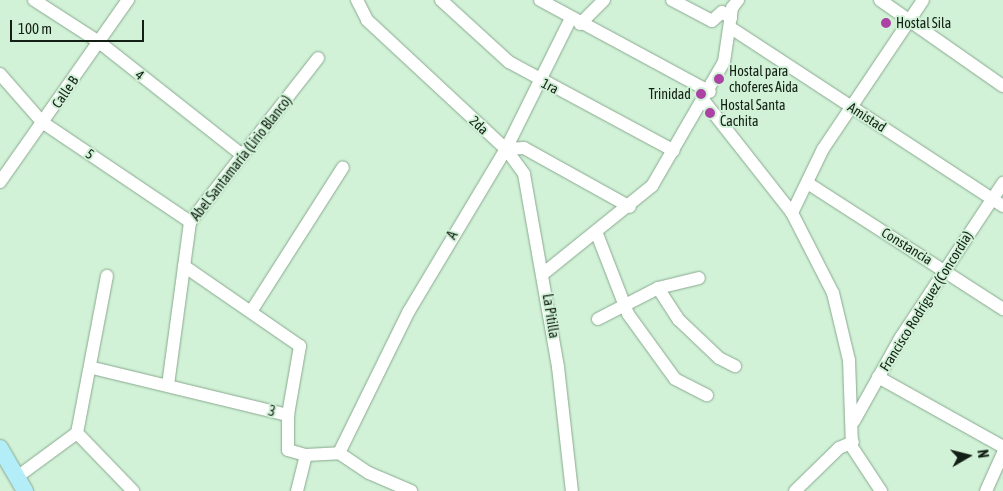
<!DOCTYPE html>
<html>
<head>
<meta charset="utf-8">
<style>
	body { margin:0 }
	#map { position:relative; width:1003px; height:491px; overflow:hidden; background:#d1f2d7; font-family:"Asap Condensed",sans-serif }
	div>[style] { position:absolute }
	.roads { filter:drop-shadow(0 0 1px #8aa98f) drop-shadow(0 0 1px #8aa98f) }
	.minor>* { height:12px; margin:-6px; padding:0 6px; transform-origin:6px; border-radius:6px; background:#fff }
	.major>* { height:16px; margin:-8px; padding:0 8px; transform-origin:8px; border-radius:8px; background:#b2edf8 }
	.dots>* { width:14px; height:14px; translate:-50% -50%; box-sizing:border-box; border:2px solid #d1f2d7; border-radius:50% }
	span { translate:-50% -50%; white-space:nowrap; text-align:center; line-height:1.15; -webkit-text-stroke:4px #d1f2d7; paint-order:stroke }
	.poi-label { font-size:14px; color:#142016 }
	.left { translate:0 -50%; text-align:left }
	.right { translate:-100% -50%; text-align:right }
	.street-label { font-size:14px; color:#142016 }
	.north { position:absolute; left:943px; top:431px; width:50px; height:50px; -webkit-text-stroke:4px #d1f2d7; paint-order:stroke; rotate:82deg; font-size:14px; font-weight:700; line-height:20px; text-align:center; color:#142016 }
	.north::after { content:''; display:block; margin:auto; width:18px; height:22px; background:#142016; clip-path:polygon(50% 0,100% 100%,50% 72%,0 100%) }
	.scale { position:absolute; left:10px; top:20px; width:134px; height:22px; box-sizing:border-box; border:2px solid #142016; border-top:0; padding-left:6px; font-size:15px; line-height:18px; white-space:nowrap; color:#142016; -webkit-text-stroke:4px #d1f2d7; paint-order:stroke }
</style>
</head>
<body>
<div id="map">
	<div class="roads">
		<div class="minor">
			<div style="left:34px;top:0;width:77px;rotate:32.9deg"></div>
			<div style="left:99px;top:42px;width:182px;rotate:38.3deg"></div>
			<div style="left:357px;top:0;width:22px;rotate:63deg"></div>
			<div style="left:367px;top:20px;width:190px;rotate:42.9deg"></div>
			<div style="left:506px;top:149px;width:31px;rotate:54deg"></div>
			<div style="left:524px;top:174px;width:196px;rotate:80deg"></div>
			<div style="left:558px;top:367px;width:125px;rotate:83.6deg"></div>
			<div style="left:441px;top:0;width:92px;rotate:42.4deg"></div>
			<div style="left:509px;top:62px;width:187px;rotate:28.3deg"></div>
			<div style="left:540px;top:0;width:193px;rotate:28.4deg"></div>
			<div style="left:672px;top:0;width:45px;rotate:27.7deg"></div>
			<div style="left:712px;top:21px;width:13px;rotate:-42deg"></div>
			<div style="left:722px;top:12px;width:11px;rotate:34deg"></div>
			<div style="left:880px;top:0;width:150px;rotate:35deg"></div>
			<div style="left:580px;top:24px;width:34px;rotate:-45deg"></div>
			<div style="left:731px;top:28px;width:325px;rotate:33.2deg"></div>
			<div style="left:0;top:74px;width:64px;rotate:48.8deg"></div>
			<div style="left:42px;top:122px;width:179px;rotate:34deg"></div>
			<div style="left:704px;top:101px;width:142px;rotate:51.8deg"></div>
			<div style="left:792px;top:213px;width:90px;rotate:62.9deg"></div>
			<div style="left:833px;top:293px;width:69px;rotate:76.6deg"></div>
			<div style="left:849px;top:360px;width:87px;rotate:88deg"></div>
			<div style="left:852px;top:447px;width:53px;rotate:56.6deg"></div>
			<div style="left:506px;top:149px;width:18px;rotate:-3deg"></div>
			<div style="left:524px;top:148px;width:121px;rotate:29.1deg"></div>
			<div style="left:0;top:182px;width:223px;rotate:-54.9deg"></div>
			<div style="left:809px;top:184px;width:231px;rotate:32.8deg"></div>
			<div style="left:792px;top:213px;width:71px;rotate:-64.2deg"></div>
			<div style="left:823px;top:149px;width:179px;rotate:-56.1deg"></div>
			<div style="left:597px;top:234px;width:86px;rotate:68.8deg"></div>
			<div style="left:628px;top:314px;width:80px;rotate:54.1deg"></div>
			<div style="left:675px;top:379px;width:36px;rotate:27deg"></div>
			<div style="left:184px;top:266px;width:141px;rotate:34.6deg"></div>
			<div style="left:300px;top:346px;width:70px;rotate:99.9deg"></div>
			<div style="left:288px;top:415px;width:35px;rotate:90deg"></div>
			<div style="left:288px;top:450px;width:19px;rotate:16deg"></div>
			<div style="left:306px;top:455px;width:33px;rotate:-3deg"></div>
			<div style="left:339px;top:453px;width:36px;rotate:34deg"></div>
			<div style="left:369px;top:473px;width:46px;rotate:23.2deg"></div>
			<div style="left:544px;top:273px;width:139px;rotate:-38.9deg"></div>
			<div style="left:652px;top:186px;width:143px;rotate:-59.9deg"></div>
			<div style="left:724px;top:62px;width:55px;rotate:-81.6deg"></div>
			<div style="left:732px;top:8px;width:10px;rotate:-53deg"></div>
			<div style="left:658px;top:288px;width:38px;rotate:57deg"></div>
			<div style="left:679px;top:320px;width:55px;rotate:43.5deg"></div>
			<div style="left:719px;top:358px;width:18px;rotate:27deg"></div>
			<div style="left:252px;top:310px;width:169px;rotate:-57.5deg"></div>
			<div style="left:598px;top:319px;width:68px;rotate:-27.3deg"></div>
			<div style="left:658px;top:288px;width:42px;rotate:-13.7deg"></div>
			<div style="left:93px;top:368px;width:201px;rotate:13.6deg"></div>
			<div style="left:878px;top:377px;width:143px;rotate:29.2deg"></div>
			<div style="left:168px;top:385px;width:164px;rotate:-82.3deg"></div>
			<div style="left:190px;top:222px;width:208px;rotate:-52deg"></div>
			<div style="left:854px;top:421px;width:96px;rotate:-60.8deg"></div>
			<div style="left:901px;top:337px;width:185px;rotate:-56.5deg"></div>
			<div style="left:77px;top:433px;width:81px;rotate:46deg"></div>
			<div style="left:339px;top:453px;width:158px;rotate:-63.8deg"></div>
			<div style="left:409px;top:311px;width:189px;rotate:-59.1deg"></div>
			<div style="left:506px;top:149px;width:144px;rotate:-63.6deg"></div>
			<div style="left:17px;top:477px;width:74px;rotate:-36.3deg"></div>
			<div style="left:77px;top:433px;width:160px;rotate:-79.2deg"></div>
			<div style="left:297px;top:491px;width:37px;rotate:-76deg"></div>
			<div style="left:795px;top:491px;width:62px;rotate:-44.3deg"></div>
			<div style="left:839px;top:448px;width:15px;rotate:-23deg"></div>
			<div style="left:986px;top:491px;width:42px;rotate:-65.9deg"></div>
		</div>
		<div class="major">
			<div style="left:0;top:448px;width:50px;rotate:59.8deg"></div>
		</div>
	</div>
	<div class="dots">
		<div style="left:886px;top:23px;background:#ab42a4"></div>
		<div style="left:719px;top:79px;background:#ab42a4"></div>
		<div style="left:701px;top:94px;background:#ab42a4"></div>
		<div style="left:710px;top:113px;background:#ab42a4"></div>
	</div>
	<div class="poi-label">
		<span class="left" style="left:896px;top:23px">Hostal Sila</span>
		<span class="left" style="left:729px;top:79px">Hostal para<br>choferes Aida</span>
		<span class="right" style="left:691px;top:94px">Trinidad</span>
		<span class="left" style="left:720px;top:113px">Hostal Santa<br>Cachita</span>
	</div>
	<div class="street-label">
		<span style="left:140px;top:75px;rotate:38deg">4</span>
		<span style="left:550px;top:86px;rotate:28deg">1ra</span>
		<span style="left:65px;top:92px;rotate:-56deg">Calle B</span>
		<span style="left:867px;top:117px;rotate:33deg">Amistad</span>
		<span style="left:479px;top:125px;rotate:43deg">2da</span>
		<span style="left:90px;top:154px;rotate:34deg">5</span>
		<span style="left:241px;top:158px;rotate:-52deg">Abel Santamaría (Lirio Blanco)</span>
		<span style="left:452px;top:235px;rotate:-60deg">A</span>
		<span style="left:907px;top:246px;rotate:32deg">Constancia</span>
		<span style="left:926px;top:301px;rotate:-58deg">Francisco Rodríguez (Concordia)</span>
		<span style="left:551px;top:316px;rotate:81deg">La Pitilla</span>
		<span style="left:272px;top:411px;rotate:14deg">3</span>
	</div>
	<div class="north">N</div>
	<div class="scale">100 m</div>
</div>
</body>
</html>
